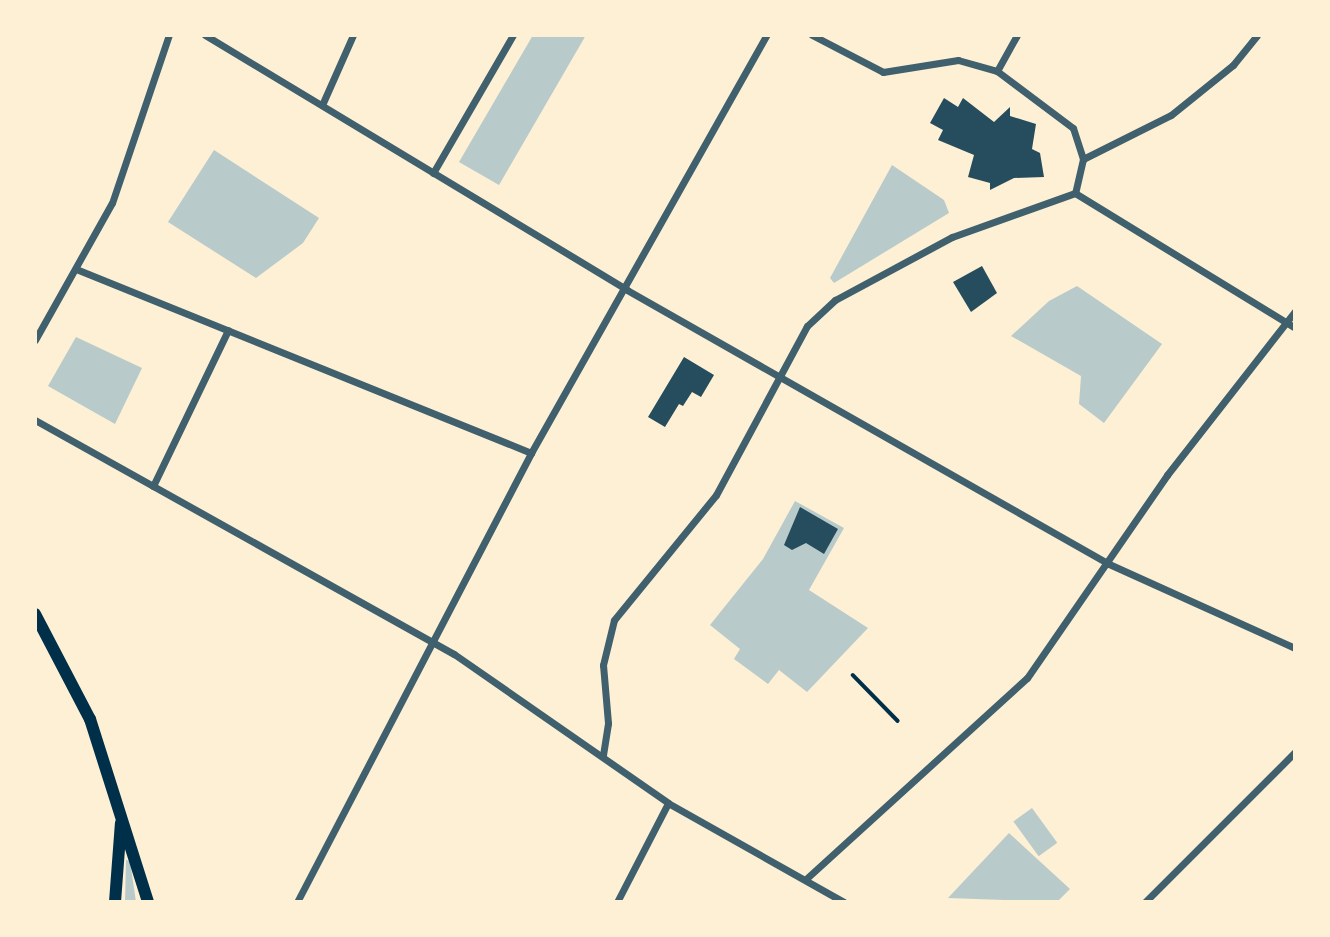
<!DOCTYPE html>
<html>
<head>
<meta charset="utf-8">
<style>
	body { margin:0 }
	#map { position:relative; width:1330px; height:937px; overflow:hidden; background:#fdf0d5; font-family:"PT Sans",sans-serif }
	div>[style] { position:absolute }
	.green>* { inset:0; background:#b9caca; transform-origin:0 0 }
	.building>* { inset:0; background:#264d5e }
	.path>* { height:3.5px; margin:-1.75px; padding:0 1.75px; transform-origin:1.75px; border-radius:1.75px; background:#003049 }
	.minor>* { height:7px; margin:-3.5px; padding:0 3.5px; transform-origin:3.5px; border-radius:3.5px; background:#3f606c }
	.secondary>* { height:12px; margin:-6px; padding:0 6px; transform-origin:6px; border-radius:6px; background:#003049 }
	span { translate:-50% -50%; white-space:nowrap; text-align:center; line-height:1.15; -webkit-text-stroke:7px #fdf0d5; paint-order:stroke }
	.frame { position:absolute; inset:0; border:37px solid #fdf0d5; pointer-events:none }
</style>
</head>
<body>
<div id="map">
	<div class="green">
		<div style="clip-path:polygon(533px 35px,586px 35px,499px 185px,459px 162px)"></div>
		<div style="clip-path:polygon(214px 150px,319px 218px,303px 243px,256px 278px,168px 222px)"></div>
		<div style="clip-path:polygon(892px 165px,944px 200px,949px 213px,834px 283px,830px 278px)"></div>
		<div style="clip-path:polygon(1077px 286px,1162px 344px,1104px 423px,1079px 404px,1081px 376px,1011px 336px,1049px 301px)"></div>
		<div style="clip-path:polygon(76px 337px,142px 368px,115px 424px,48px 386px)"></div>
		<div style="clip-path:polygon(795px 501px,844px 528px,809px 590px,868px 628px,807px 692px,779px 670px,768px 684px,734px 659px,740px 649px,710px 625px,763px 559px)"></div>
		<div style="left:1032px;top:808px;width:43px;height:23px;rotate:54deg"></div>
		<div style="clip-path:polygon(1009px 833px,1070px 889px,1057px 902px,948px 898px)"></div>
		<div style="clip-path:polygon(126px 860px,130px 861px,136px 902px,125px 902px)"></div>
	</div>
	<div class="building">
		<div style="clip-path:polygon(944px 98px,958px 107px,963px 98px,994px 122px,1010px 107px,1010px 116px,1036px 124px,1032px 149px,1040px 153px,1044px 177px,1014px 178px,990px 190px,990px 183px,968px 177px,974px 155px,938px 140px,943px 130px,930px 123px)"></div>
		<div style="clip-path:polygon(982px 266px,997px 293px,971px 312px,953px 282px)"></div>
		<div style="clip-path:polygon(684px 357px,714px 375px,701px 397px,692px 392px,683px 406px,679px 404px,665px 427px,648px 417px)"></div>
		<div style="clip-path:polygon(800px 507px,838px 529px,824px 554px,806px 543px,792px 550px,784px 545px)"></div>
	</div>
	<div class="path">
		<div style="left:853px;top:675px;width:64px;rotate:45.6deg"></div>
	</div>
	<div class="minor">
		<div style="left:205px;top:35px;width:493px;rotate:31.1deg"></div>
		<div style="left:627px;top:290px;width:554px;rotate:29.62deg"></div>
		<div style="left:1109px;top:564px;width:204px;rotate:24.3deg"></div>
		<div style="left:812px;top:35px;width:80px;rotate:27.5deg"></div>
		<div style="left:883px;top:72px;width:76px;rotate:-9.1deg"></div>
		<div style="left:958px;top:60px;width:41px;rotate:15.8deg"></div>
		<div style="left:997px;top:71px;width:95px;rotate:36.9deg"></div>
		<div style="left:1073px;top:128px;width:33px;rotate:72deg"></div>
		<div style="left:1083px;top:159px;width:35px;rotate:103deg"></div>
		<div style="left:1075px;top:193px;width:258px;rotate:31.5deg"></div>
		<div style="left:997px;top:71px;width:41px;rotate:-60.9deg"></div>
		<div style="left:322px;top:105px;width:77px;rotate:-66.1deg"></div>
		<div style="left:1083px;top:159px;width:98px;rotate:-26.6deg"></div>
		<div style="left:1171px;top:115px;width:80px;rotate:-38.9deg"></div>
		<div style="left:1233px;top:65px;width:38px;rotate:-51deg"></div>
		<div style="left:433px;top:173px;width:160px;rotate:-59.9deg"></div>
		<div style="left:76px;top:269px;width:491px;rotate:22deg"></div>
		<div style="left:35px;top:340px;width:157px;rotate:-60.7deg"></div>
		<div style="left:112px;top:203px;width:177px;rotate:-71.3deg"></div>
		<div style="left:35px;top:420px;width:480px;rotate:29.2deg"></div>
		<div style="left:454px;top:654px;width:261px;rotate:34.8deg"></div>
		<div style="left:668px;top:803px;width:202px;rotate:29.4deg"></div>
		<div style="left:153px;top:486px;width:173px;rotate:-64.3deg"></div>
		<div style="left:603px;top:755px;width:32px;rotate:-81deg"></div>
		<div style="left:608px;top:723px;width:58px;rotate:-94.9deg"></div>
		<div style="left:603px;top:665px;width:46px;rotate:-76.3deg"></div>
		<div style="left:614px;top:620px;width:161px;rotate:-50.8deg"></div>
		<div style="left:716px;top:495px;width:192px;rotate:-61.7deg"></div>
		<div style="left:807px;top:326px;width:38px;rotate:-43deg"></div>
		<div style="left:835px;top:300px;width:133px;rotate:-28.3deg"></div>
		<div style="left:952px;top:237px;width:131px;rotate:-19.7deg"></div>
		<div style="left:807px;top:878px;width:297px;rotate:-42.3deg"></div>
		<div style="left:1027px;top:678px;width:247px;rotate:-55.4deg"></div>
		<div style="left:1167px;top:475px;width:208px;rotate:-52deg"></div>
		<div style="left:297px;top:902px;width:506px;rotate:-62.47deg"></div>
		<div style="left:531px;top:453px;width:480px;rotate:-60.6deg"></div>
		<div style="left:617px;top:902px;width:111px;rotate:-62.7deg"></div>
		<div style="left:1145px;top:902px;width:212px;rotate:-45deg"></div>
	</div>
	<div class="secondary">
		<div style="left:35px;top:614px;width:119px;rotate:62.4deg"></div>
		<div style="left:90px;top:719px;width:192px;rotate:72.4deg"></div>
		<div style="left:115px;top:902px;width:79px;rotate:-85.7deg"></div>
	</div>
	<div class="frame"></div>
</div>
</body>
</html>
